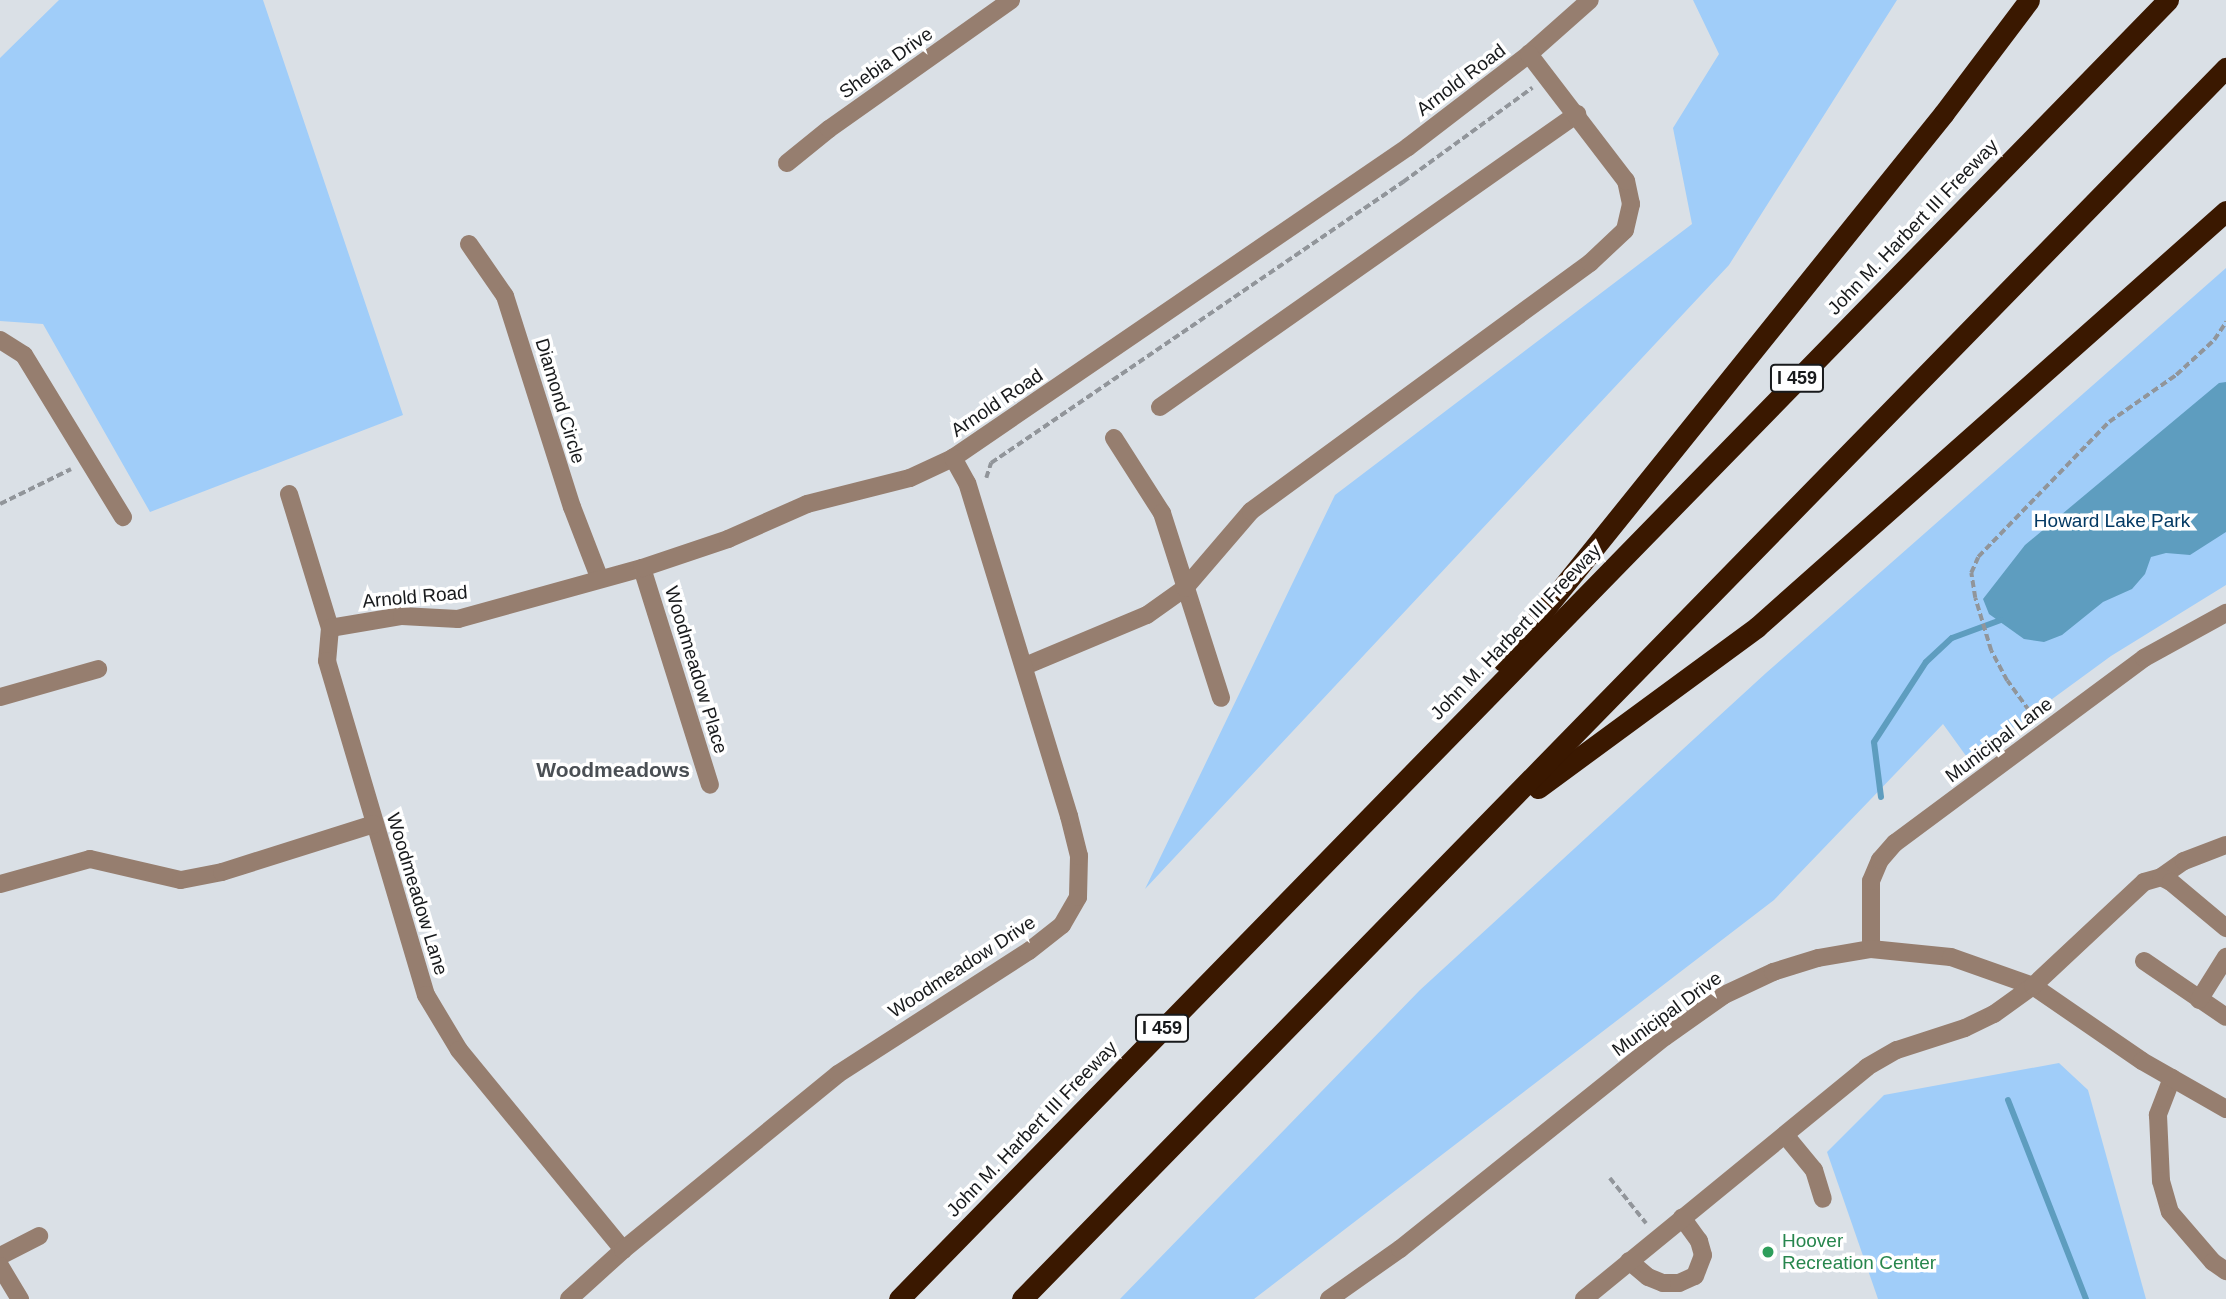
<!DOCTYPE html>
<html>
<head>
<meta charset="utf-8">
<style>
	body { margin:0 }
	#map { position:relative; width:2226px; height:1299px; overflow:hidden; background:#dae0e6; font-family:Helvetica,sans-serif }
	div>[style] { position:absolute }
	.green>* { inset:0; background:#a0cdf9 }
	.water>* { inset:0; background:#5e9dbf }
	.stream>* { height:6px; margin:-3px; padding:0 3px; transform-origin:3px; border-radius:3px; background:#5e9dbf }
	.path>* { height:3.5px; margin-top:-1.75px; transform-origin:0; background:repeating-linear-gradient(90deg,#91959a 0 7px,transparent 0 10.5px) }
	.minor>* { height:18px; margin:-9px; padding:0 9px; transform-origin:9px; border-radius:9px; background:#967e6f }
	.highway>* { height:21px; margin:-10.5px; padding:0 10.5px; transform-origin:10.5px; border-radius:10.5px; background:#3a1800 }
	.dots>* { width:19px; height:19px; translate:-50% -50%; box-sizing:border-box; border:4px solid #fff; border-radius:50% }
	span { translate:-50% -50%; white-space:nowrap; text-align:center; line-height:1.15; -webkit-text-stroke:7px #fff; paint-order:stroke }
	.shield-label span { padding:2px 5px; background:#fff; border:2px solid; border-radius:5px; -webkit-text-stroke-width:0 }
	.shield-label { font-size:18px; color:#181a1c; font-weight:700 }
	.street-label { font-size:19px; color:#181a1c }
	.park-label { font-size:19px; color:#033963 }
	.leisure-label { font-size:19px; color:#27864d }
	.left { translate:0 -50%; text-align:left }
	.neighbourhood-label { font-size:21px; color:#4a4f54; font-weight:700 }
</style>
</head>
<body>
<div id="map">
	<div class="green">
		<div style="clip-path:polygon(59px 0,263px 0,403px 415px,150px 512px,43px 324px,0 321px,0 58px)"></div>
		<div style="clip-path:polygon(1693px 0,1897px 0,1729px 265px,1145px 889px,1335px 495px,1692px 224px,1673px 128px,1719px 54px)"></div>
		<div style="clip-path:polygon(2226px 268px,2226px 585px,2111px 656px,1969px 760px,1943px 724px,1774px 900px,1254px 1299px,1120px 1299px,1420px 990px,1766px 673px)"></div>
		<div style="clip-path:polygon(2059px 1063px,2088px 1090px,2146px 1299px,1878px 1299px,1827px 1152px,1884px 1095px)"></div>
	</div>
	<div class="water">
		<div style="clip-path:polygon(2226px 382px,2226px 532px,2190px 555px,2166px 553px,2151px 557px,2145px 574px,2132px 589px,2103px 602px,2062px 635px,2044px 642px,2024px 639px,1989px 614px,1983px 599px,2025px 545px,2219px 383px)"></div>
	</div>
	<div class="stream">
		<div style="left:1881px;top:797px;width:55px;rotate:-97.3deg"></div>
		<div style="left:1874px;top:742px;width:95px;rotate:-57deg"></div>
		<div style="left:1926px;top:662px;width:35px;rotate:-43deg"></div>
		<div style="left:1952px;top:638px;width:52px;rotate:-20.2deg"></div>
		<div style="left:2008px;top:1100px;width:214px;rotate:68.6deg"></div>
	</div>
	<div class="path">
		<div style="left:986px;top:478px;width:16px;rotate:-72deg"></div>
		<div style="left:991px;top:463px;width:499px;rotate:-34.3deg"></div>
		<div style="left:1403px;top:182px;width:160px;rotate:-36.1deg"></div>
		<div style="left:0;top:504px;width:79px;rotate:-26.2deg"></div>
		<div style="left:2029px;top:711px;width:37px;rotate:-126deg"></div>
		<div style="left:2007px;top:681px;width:34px;rotate:-118deg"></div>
		<div style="left:1991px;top:651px;width:55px;rotate:-106.8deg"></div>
		<div style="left:1975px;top:598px;width:25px;rotate:-99deg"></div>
		<div style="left:1971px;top:573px;width:17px;rotate:-66deg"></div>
		<div style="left:1978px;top:557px;width:188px;rotate:-45.9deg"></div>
		<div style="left:2109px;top:422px;width:82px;rotate:-35deg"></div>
		<div style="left:2176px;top:375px;width:52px;rotate:-42.6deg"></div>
		<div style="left:2214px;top:340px;width:22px;rotate:-56deg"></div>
		<div style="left:1610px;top:1178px;width:58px;rotate:51.3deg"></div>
	</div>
	<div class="minor">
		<div style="left:787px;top:163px;width:54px;rotate:-39deg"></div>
		<div style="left:829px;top:129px;width:223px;rotate:-35.3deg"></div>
		<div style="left:469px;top:244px;width:63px;rotate:55.3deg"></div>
		<div style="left:505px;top:296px;width:221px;rotate:72.4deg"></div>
		<div style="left:572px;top:507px;width:75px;rotate:68.9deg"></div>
		<div style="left:0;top:340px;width:28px;rotate:32deg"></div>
		<div style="left:24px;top:355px;width:190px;rotate:58.6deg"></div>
		<div style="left:1160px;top:407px;width:510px;rotate:-35.09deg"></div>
		<div style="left:1114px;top:438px;width:89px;rotate:57.4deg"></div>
		<div style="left:1162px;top:513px;width:194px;rotate:72.3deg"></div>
		<div style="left:289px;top:494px;width:140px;rotate:73deg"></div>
		<div style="left:330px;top:628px;width:33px;rotate:95deg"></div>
		<div style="left:327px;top:661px;width:348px;rotate:73.5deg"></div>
		<div style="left:426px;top:995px;width:64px;rotate:59deg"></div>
		<div style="left:459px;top:1050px;width:259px;rotate:50.6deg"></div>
		<div style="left:642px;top:568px;width:227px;rotate:72.6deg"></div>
		<div style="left:330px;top:628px;width:73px;rotate:-9.5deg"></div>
		<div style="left:402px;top:616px;width:56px;rotate:3.1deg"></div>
		<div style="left:458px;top:619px;width:191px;rotate:-15.5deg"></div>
		<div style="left:642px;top:568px;width:91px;rotate:-18.6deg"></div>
		<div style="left:728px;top:539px;width:86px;rotate:-23.9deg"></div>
		<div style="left:807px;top:504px;width:106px;rotate:-14.2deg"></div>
		<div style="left:910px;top:478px;width:47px;rotate:-24.9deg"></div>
		<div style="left:953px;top:458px;width:551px;rotate:-34.35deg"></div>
		<div style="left:1408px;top:147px;width:153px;rotate:-37.5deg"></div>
		<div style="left:1529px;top:54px;width:81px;rotate:-41.5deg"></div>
		<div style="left:1025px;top:666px;width:132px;rotate:-22.7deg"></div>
		<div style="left:1147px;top:615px;width:47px;rotate:-35.4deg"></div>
		<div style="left:1185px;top:588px;width:101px;rotate:-49.4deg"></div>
		<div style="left:1251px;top:511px;width:420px;rotate:-36.2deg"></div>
		<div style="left:1590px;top:263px;width:48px;rotate:-43.3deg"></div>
		<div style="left:1625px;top:230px;width:27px;rotate:-77deg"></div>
		<div style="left:1631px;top:204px;width:24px;rotate:-102deg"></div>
		<div style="left:1626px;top:181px;width:160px;rotate:-127.4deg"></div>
		<div style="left:0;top:697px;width:102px;rotate:-15.9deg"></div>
		<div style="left:2161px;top:877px;width:28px;rotate:-35deg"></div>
		<div style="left:2184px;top:861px;width:45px;rotate:-20.9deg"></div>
		<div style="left:0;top:884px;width:93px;rotate:-15.5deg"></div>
		<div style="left:90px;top:859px;width:93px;rotate:13deg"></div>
		<div style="left:181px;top:880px;width:42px;rotate:-11deg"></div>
		<div style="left:222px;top:872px;width:159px;rotate:-17.5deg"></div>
		<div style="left:1871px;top:949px;width:68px;rotate:-90deg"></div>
		<div style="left:1871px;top:881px;width:23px;rotate:-67deg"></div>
		<div style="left:1880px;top:860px;width:23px;rotate:-49deg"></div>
		<div style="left:1895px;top:843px;width:310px;rotate:-36.6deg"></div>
		<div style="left:2144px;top:658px;width:94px;rotate:-28.8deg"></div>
		<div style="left:2144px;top:961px;width:99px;rotate:34.3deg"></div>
		<div style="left:2199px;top:1000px;width:51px;rotate:-57.9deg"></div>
		<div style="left:2172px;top:1078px;width:40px;rotate:111deg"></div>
		<div style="left:2158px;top:1115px;width:66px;rotate:87.4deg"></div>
		<div style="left:2161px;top:1181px;width:32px;rotate:74deg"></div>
		<div style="left:2170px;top:1212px;width:66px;rotate:49.3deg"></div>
		<div style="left:2213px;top:1262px;width:16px;rotate:35deg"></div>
		<div style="left:1785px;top:1135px;width:45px;rotate:50.4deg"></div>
		<div style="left:1814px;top:1170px;width:30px;rotate:73deg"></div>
		<div style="left:0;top:1256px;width:44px;rotate:-27.1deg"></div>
		<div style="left:1629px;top:1261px;width:25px;rotate:40deg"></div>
		<div style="left:1648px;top:1277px;width:16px;rotate:22deg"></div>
		<div style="left:1663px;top:1283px;width:16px"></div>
		<div style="left:1679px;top:1283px;width:17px;rotate:-24deg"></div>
		<div style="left:1695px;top:1276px;width:22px;rotate:-69deg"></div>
		<div style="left:1703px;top:1255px;width:15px;rotate:-106deg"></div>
		<div style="left:1699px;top:1241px;width:29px;rotate:-126deg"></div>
		<div style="left:0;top:1266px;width:39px;rotate:59deg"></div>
		<div style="left:569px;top:1299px;width:73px;rotate:-42.2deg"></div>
		<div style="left:623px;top:1250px;width:278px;rotate:-39.3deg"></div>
		<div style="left:838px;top:1074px;width:227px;rotate:-32.8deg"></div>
		<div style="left:1029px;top:951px;width:42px;rotate:-38.2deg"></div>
		<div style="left:1062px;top:925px;width:32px;rotate:-60deg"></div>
		<div style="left:1078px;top:897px;width:41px;rotate:-88.6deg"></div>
		<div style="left:1079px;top:856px;width:41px;rotate:-104deg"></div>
		<div style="left:1069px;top:816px;width:348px;rotate:-107deg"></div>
		<div style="left:967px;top:483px;width:29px;rotate:-119deg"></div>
		<div style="left:1329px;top:1299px;width:87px;rotate:-35.2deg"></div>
		<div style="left:1400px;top:1249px;width:339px;rotate:-38.7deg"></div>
		<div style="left:1665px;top:1037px;width:72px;rotate:-35.4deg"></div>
		<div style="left:1724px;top:995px;width:54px;rotate:-25.1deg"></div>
		<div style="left:1773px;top:972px;width:47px;rotate:-17.3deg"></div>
		<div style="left:1818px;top:958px;width:54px;rotate:-9.6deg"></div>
		<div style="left:1871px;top:949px;width:80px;rotate:5.7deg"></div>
		<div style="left:1951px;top:957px;width:87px;rotate:19.5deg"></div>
		<div style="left:2033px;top:986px;width:132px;rotate:34.5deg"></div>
		<div style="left:2142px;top:1061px;width:97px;rotate:29.7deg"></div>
		<div style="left:1584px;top:1299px;width:366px;rotate:-39.3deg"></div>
		<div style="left:1867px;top:1067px;width:34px;rotate:-30deg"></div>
		<div style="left:1897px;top:1050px;width:71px;rotate:-17.9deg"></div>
		<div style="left:1965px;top:1028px;width:32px;rotate:-26deg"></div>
		<div style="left:1994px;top:1014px;width:48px;rotate:-35.7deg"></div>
		<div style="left:2033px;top:986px;width:152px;rotate:-43.1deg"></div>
		<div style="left:2144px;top:882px;width:18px;rotate:-16deg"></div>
		<div style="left:2161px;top:877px;width:11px;rotate:27deg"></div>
		<div style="left:2171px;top:882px;width:72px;rotate:39.9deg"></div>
	</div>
	<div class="highway">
		<div style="left:1503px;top:661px;width:703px;rotate:-51.17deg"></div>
		<div style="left:1944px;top:113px;width:141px;rotate:-53deg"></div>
		<div style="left:1538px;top:788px;width:272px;rotate:-36.3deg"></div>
		<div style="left:1757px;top:627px;width:627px;rotate:-41.57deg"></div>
		<div style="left:899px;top:1299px;width:1816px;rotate:-45.67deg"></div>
		<div style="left:1022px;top:1299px;width:1722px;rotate:-45.64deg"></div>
	</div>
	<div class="dots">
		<div style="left:1768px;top:1252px;background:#2e9e5b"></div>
	</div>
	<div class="shield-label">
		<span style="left:1797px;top:378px">I 459</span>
		<span style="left:1162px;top:1028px">I 459</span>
	</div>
	<div class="street-label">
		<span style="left:886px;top:63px;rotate:-35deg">Shebia Drive</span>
		<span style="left:1461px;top:80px;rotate:-37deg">Arnold Road</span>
		<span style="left:1913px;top:227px;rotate:-46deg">John M. Harbert III Freeway</span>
		<span style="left:560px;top:401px;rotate:73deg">Diamond Circle</span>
		<span style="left:997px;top:403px;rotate:-34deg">Arnold Road</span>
		<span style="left:415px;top:597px;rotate:-5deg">Arnold Road</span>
		<span style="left:1516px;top:632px;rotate:-46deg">John M. Harbert III Freeway</span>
		<span style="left:696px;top:670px;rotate:73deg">Woodmeadow Place</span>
		<span style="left:1999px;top:740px;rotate:-37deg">Municipal Lane</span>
		<span style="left:417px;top:894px;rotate:73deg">Woodmeadow Lane</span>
		<span style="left:962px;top:967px;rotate:-33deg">Woodmeadow Drive</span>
		<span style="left:1667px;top:1014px;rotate:-36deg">Municipal Drive</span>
		<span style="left:1032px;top:1129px;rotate:-46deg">John M. Harbert III Freeway</span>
	</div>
	<div class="park-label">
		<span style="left:2112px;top:521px">Howard Lake Park</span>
	</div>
	<div class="leisure-label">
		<span class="left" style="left:1782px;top:1252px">Hoover<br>Recreation Center</span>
	</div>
	<div class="neighbourhood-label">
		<span style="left:613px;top:770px">Woodmeadows</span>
	</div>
</div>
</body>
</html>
